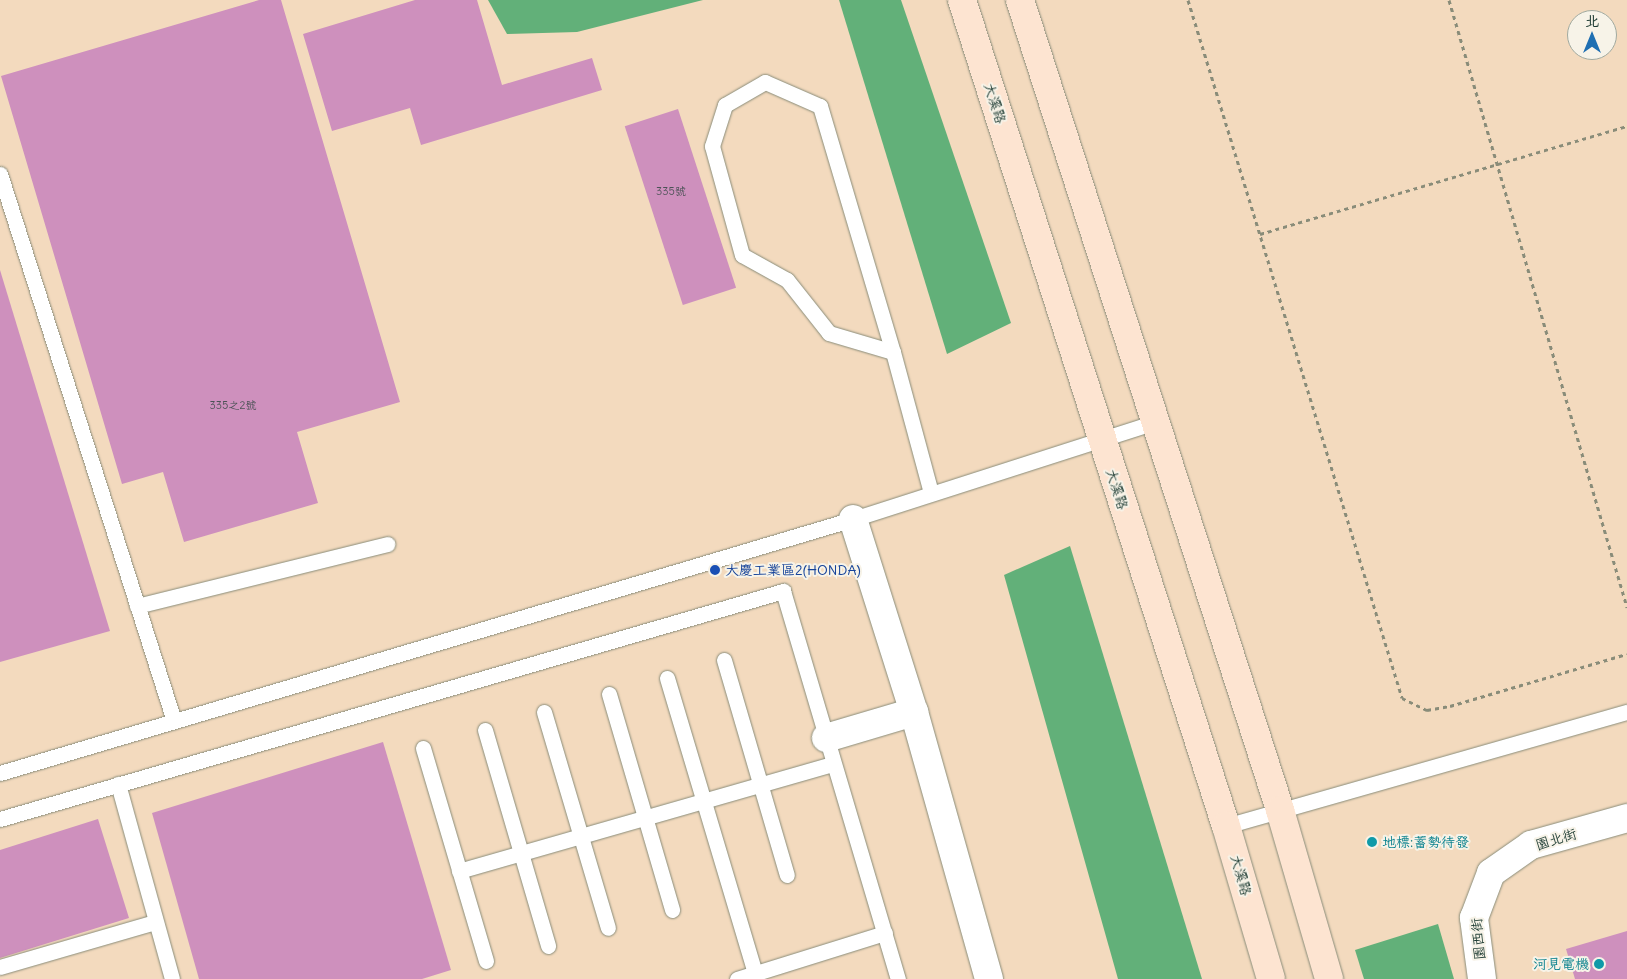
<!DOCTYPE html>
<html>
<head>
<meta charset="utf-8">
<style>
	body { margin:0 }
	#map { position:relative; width:1627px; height:979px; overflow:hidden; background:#f3dabe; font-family:Delius,"LXGW WenKai TC",sans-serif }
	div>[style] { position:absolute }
	.forest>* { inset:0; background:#62b079 }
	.building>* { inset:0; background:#ce90bd; transform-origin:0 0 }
	.path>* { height:3px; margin-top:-1.5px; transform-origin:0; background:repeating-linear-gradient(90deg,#898c79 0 4px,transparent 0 8px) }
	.roads { filter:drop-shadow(0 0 1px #898c79) drop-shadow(0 0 1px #898c79) }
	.lane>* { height:15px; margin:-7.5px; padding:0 7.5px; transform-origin:7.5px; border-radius:7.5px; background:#fff }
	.street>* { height:28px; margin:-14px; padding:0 14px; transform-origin:14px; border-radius:14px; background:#fff }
	.secondary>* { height:28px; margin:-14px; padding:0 14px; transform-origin:14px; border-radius:14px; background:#fde4d1 }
	.dots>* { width:14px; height:14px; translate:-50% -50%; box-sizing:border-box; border:2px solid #f7f3e8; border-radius:50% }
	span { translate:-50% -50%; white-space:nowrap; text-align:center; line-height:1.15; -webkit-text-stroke:4px #f7f3e8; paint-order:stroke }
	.number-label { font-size:11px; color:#4b5256 }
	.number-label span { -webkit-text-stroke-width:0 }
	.street-label { font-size:14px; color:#1f3d34 }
	.transit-label { font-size:14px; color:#164399 }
	.left { translate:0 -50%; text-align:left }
	.culture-label { font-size:14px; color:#0d838f }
	.right { translate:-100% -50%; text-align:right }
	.north { position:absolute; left:1567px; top:10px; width:50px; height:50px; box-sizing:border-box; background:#f7f3e8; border:1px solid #a1aaa0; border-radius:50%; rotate:0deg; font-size:14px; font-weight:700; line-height:20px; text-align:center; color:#1f3d34 }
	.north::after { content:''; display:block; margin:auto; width:18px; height:22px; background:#1f6fb2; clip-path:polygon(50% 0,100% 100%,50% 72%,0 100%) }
</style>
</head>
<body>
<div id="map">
	<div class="forest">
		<div style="clip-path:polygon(488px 0,703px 0,577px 32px,507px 34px)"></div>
		<div style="clip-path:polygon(839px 0,901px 0,1011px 323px,947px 354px)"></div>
		<div style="clip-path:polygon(1070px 546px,1202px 979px,1118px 979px,1004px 575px)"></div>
		<div style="clip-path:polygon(1438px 924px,1454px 979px,1364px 979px,1355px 950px)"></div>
	</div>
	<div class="building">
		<div style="clip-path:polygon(259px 0,281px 0,400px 402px,297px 432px,318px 503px,184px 542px,163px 472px,122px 484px,1px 76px)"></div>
		<div style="clip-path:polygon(415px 0,477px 0,502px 85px,592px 58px,602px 90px,421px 145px,410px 108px,332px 131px,303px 34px)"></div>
		<div style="left:678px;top:109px;width:188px;height:56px;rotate:72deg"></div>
		<div style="clip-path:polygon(0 270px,110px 631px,0 662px)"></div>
		<div style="clip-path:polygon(383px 742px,451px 970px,422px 979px,199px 979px,152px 813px)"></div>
		<div style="clip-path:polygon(98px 819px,129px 918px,0 958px,0 850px)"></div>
		<div style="clip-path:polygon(1627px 931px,1627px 979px,1575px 979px,1566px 949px)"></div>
	</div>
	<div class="path">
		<div style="left:1188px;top:0;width:730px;rotate:72.95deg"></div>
		<div style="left:1402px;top:698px;width:28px;rotate:26deg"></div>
		<div style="left:1427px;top:710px;width:23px;rotate:-10deg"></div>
		<div style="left:1450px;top:706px;width:184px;rotate:-16.4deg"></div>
		<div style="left:1449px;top:0;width:633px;rotate:73.66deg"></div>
		<div style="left:1260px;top:234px;width:383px;rotate:-16.4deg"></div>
	</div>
	<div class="roads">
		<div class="lane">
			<div style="left:0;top:174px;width:574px;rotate:72.35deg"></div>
			<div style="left:893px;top:352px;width:67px;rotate:-163.5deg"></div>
			<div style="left:829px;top:333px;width:68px;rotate:-128.4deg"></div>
			<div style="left:787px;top:280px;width:51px;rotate:-150.9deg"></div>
			<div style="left:742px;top:255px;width:113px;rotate:-105.4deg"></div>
			<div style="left:712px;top:146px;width:43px;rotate:-72.4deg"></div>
			<div style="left:725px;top:105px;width:46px;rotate:-29.9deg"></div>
			<div style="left:765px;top:82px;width:60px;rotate:23.6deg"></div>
			<div style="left:820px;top:106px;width:257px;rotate:73.5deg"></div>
			<div style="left:893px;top:352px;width:146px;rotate:74.9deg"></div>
			<div style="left:137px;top:606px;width:258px;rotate:-13.9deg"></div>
			<div style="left:724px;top:660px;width:224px;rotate:73.7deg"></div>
			<div style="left:667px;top:678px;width:309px;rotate:73.4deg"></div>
			<div style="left:609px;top:694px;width:225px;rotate:73.7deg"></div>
			<div style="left:544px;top:712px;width:225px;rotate:73.5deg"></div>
			<div style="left:485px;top:730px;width:225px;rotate:73.7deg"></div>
			<div style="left:423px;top:748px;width:222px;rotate:73.5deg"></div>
			<div style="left:0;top:773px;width:890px;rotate:-16.58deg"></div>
			<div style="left:853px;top:519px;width:317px;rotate:-17.8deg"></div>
			<div style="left:118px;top:784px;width:202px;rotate:74.5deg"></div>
			<div style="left:0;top:819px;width:816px;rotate:-16.23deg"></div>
			<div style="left:783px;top:591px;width:405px;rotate:73.5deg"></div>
			<div style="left:1226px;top:826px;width:417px;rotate:-15.9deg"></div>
			<div style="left:459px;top:871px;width:389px;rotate:-16deg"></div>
			<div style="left:0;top:967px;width:161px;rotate:-16.2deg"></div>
			<div style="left:737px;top:979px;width:155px;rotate:-17.3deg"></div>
		</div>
		<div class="street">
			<div style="left:853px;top:519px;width:202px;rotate:72.5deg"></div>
			<div style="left:914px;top:712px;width:277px;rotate:74.3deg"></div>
			<div style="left:826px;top:738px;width:92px;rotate:-16.5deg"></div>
			<div style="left:1482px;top:979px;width:62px;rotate:-97.5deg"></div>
			<div style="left:1474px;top:918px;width:48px;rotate:-69.3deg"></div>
			<div style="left:1491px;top:873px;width:49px;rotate:-35deg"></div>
			<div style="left:1531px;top:845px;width:100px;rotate:-15.7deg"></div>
		</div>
		<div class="secondary">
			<div style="left:962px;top:0;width:867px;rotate:72.28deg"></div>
			<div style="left:1226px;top:826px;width:159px;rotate:73.6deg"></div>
			<div style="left:1020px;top:0;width:851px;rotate:72.2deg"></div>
			<div style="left:1280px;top:810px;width:176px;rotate:73.8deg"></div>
		</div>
	</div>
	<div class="dots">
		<div style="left:715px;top:570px;background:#1a4fb4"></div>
		<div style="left:1372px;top:842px;background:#0f9aa8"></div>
		<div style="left:1599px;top:964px;background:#0f9aa8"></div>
	</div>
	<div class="number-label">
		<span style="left:671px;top:191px">335號</span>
		<span style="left:233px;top:405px">335之2號</span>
	</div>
	<div class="street-label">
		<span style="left:995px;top:103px;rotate:72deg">大溪路</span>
		<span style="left:1117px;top:489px;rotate:72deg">大溪路</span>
		<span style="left:1556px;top:839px;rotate:-17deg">園北街</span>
		<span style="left:1241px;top:875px;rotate:74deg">大溪路</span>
		<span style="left:1478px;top:939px;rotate:-95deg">園西街</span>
	</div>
	<div class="transit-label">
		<span class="left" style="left:725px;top:570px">大慶工業區2(HONDA)</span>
	</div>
	<div class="culture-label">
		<span class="left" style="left:1382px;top:842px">地標:蓄勢待發</span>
		<span class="right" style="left:1589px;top:964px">河見電機</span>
	</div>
	<div class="north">北</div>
</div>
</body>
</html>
